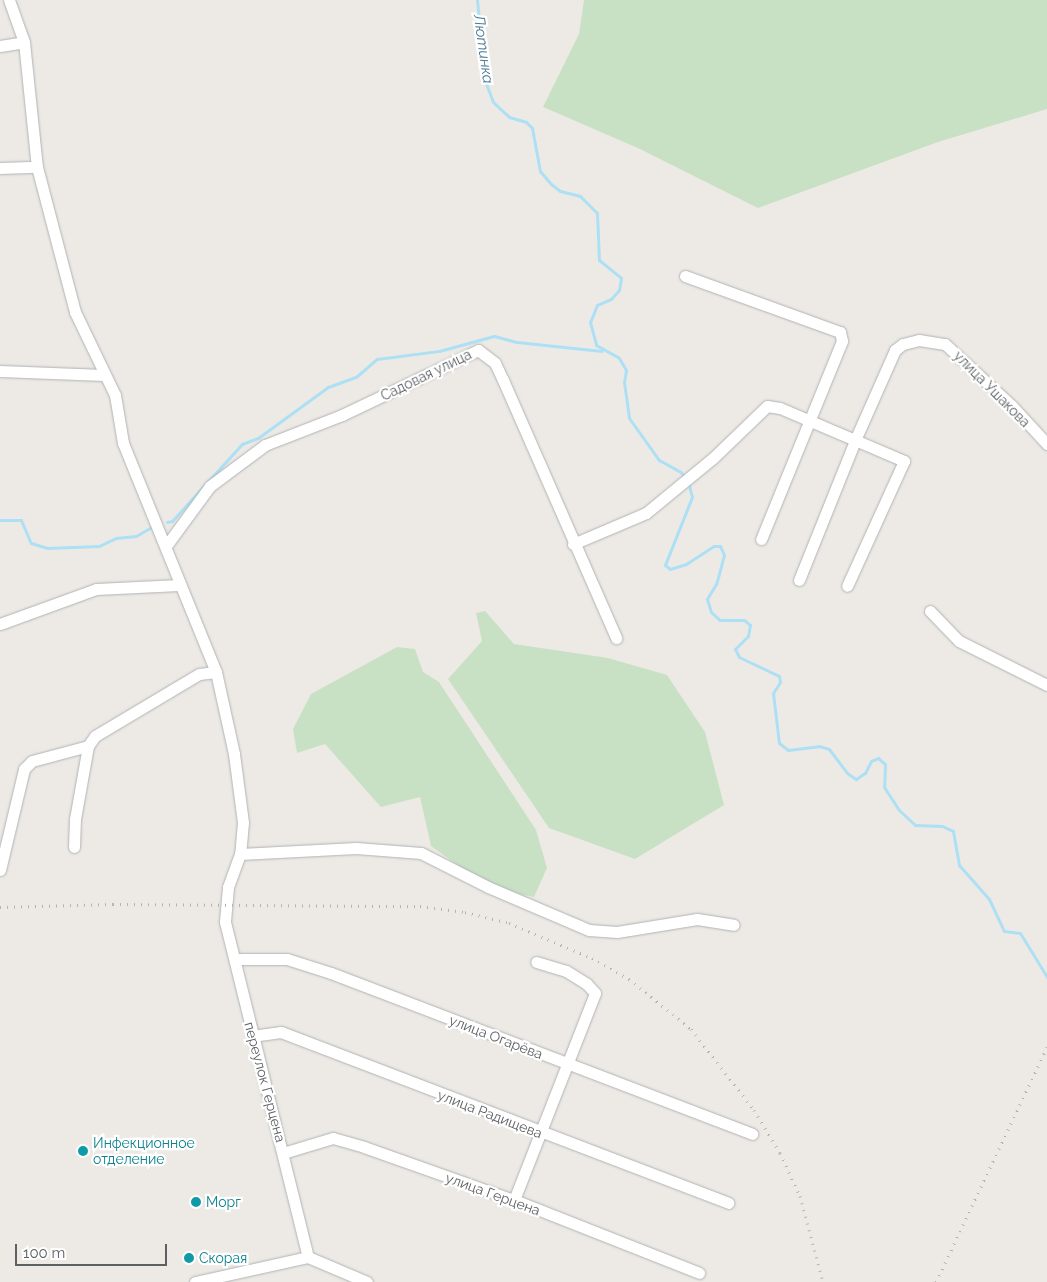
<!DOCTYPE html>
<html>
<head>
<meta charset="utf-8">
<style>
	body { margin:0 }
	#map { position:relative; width:1047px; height:1282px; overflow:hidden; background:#edeae5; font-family:Raleway,sans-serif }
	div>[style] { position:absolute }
	.green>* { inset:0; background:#c8e1c4 }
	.stream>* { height:3px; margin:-1.5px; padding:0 1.5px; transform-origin:1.5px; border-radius:1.5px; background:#ade0f4 }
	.roads { filter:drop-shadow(0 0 1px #b0b2b5) drop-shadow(0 0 1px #b0b2b5) }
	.minor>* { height:11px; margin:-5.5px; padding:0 5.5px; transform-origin:5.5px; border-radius:5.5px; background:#fff }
	.rail>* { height:3px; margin-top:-1.5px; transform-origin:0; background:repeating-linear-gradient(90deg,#b2b3b3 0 1px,transparent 0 7px) }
	.dots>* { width:14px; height:14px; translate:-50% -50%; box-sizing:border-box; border:2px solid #fff; border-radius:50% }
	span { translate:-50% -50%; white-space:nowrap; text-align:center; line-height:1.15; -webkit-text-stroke:4.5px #fff; paint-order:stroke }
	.street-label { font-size:14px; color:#5c6063 }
	.culture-label { font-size:14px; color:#0d838f }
	.left { translate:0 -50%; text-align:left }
	.water-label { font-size:15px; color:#467793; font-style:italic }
	.scale { position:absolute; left:15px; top:1244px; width:152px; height:22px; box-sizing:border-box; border:2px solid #5c6063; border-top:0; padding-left:6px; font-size:15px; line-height:18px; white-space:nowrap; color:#5c6063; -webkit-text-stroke:4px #fff; paint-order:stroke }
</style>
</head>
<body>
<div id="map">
	<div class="green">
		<div style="clip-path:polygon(584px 0,1047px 0,1047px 109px,938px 142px,758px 208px,640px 149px,543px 107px,579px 34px)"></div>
		<div style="clip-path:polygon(485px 611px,514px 644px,608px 658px,667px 675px,705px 732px,724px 805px,635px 859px,549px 828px,448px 679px,482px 641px,476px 613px)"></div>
		<div style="clip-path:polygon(397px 647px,415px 649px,423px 672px,439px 682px,536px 830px,547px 868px,534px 897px,514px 893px,469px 873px,431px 846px,420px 797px,381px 807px,325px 744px,297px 753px,293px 729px,311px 694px)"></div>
	</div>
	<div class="stream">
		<div style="left:477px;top:0;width:81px;rotate:84.4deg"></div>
		<div style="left:485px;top:81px;width:22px;rotate:69deg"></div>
		<div style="left:493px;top:102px;width:22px;rotate:43deg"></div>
		<div style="left:509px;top:117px;width:18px;rotate:16deg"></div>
		<div style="left:526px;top:122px;width:8px;rotate:45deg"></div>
		<div style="left:532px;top:128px;width:44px;rotate:79.5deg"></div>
		<div style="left:540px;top:171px;width:17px;rotate:50deg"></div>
		<div style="left:551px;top:184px;width:11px;rotate:38deg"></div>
		<div style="left:560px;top:191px;width:21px;rotate:14deg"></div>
		<div style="left:580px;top:196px;width:24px;rotate:45deg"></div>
		<div style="left:597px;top:213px;width:47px;rotate:87.6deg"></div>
		<div style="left:599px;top:260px;width:28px;rotate:39deg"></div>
		<div style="left:621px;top:278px;width:12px;rotate:99deg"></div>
		<div style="left:619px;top:290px;width:12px;rotate:132deg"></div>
		<div style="left:611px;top:299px;width:15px;rotate:157deg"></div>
		<div style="left:597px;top:305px;width:18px;rotate:112deg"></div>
		<div style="left:590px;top:322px;width:24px;rotate:75deg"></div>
		<div style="left:596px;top:345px;width:26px;rotate:29deg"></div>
		<div style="left:619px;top:358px;width:14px;rotate:60deg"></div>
		<div style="left:626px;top:370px;width:12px;rotate:99deg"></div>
		<div style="left:624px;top:382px;width:36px;rotate:82deg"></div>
		<div style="left:629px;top:418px;width:52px;rotate:54.5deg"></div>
		<div style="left:659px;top:460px;width:25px;rotate:29deg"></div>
		<div style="left:681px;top:472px;width:15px;rotate:58deg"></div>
		<div style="left:689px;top:485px;width:12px;rotate:76deg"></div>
		<div style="left:692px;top:497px;width:73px;rotate:111.7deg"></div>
		<div style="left:665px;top:565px;width:6px;rotate:39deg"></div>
		<div style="left:670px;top:569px;width:17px;rotate:-17deg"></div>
		<div style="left:686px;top:564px;width:33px;rotate:-33deg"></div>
		<div style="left:714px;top:546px;width:6px"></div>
		<div style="left:720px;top:546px;width:10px;rotate:66deg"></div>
		<div style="left:724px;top:555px;width:30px;rotate:105deg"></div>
		<div style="left:716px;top:584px;width:17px;rotate:121deg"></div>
		<div style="left:707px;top:599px;width:14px;rotate:73deg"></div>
		<div style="left:711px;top:612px;width:12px;rotate:42deg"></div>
		<div style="left:720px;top:620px;width:24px"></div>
		<div style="left:744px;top:620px;width:8px;rotate:40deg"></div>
		<div style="left:750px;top:625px;width:11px;rotate:100deg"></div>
		<div style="left:748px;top:636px;width:18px;rotate:135deg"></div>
		<div style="left:735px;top:649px;width:9px;rotate:63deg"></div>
		<div style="left:739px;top:657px;width:44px;rotate:25.4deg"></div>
		<div style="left:779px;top:676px;width:6px;rotate:81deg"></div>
		<div style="left:780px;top:682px;width:13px;rotate:122deg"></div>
		<div style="left:773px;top:693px;width:50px;rotate:83.2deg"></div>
		<div style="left:779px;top:743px;width:11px;rotate:38deg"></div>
		<div style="left:788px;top:750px;width:31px;rotate:-7deg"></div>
		<div style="left:819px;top:746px;width:10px;rotate:17deg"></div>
		<div style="left:829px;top:749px;width:30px;rotate:53deg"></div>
		<div style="left:847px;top:773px;width:11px;rotate:34deg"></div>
		<div style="left:856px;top:779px;width:11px;rotate:-34deg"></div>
		<div style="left:865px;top:773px;width:13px;rotate:-63deg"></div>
		<div style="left:871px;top:761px;width:8px;rotate:-23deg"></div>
		<div style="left:878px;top:758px;width:9px;rotate:41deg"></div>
		<div style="left:885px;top:764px;width:23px;rotate:92deg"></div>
		<div style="left:884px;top:787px;width:27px;rotate:57deg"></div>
		<div style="left:899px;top:810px;width:22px;rotate:43deg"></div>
		<div style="left:915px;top:825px;width:27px;rotate:2deg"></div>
		<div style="left:942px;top:826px;width:12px;rotate:24deg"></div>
		<div style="left:953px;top:831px;width:35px;rotate:80deg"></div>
		<div style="left:959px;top:865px;width:45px;rotate:48.6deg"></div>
		<div style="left:989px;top:899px;width:35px;rotate:65deg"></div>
		<div style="left:1004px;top:931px;width:16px;rotate:7deg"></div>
		<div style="left:1020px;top:933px;width:52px;rotate:58.5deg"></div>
		<div style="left:0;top:520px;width:21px"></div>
		<div style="left:21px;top:520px;width:25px;rotate:67deg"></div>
		<div style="left:31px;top:543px;width:17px;rotate:17deg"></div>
		<div style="left:47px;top:548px;width:52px;rotate:-2.2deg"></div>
		<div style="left:99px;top:546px;width:19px;rotate:-25deg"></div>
		<div style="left:116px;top:538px;width:20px;rotate:-6deg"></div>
		<div style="left:136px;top:536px;width:20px;rotate:-30deg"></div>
		<div style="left:167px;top:522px;width:5px;rotate:-11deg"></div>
		<div style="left:172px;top:521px;width:104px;rotate:-47.7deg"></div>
		<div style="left:242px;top:444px;width:17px;rotate:-21deg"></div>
		<div style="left:258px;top:438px;width:87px;rotate:-36.1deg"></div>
		<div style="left:328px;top:387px;width:30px;rotate:-20deg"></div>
		<div style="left:356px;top:377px;width:28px;rotate:-41deg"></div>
		<div style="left:377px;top:359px;width:63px;rotate:-7.4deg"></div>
		<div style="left:439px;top:351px;width:57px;rotate:-15.3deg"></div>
		<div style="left:494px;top:336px;width:24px;rotate:15deg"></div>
		<div style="left:517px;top:342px;width:85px;rotate:6deg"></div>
	</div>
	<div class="roads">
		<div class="minor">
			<div style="left:9px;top:0;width:45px;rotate:70.3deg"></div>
			<div style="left:24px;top:42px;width:126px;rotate:84.1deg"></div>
			<div style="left:37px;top:167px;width:150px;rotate:75.3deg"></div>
			<div style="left:75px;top:312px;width:92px;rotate:64.3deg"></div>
			<div style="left:115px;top:395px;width:49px;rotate:80.5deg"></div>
			<div style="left:123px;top:443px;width:247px;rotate:67.9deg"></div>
			<div style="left:216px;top:672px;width:84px;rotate:77.6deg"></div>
			<div style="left:234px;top:754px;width:69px;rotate:82.5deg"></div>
			<div style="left:243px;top:822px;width:32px;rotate:95deg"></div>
			<div style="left:240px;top:854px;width:35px;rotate:110deg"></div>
			<div style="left:228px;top:887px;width:35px;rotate:95deg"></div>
			<div style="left:225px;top:922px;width:345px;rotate:76.1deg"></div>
			<div style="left:0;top:46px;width:24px;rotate:-9deg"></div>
			<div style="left:0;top:168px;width:37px;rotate:-2deg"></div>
			<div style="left:685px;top:276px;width:165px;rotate:19.9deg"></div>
			<div style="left:840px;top:332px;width:9px;rotate:77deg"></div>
			<div style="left:842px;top:341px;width:214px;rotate:112.2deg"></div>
			<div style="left:0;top:371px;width:104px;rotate:2.2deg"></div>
			<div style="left:573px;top:544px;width:79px;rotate:-23deg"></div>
			<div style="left:646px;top:513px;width:87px;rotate:-39.4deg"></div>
			<div style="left:713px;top:458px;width:75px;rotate:-43.9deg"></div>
			<div style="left:767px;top:406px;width:13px;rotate:9deg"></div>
			<div style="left:780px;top:408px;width:135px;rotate:23.1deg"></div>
			<div style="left:904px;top:461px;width:137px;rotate:114.5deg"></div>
			<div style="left:166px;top:546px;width:74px;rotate:-53.7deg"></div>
			<div style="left:210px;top:486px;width:69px;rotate:-36.7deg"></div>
			<div style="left:265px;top:445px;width:83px;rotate:-21.3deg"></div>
			<div style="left:342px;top:415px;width:151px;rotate:-25.5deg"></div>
			<div style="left:478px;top:350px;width:21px;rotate:37deg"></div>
			<div style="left:495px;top:363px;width:19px;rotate:65deg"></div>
			<div style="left:503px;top:380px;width:282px;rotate:66.3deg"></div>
			<div style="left:799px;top:580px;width:153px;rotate:-68.1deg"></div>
			<div style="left:856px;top:438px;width:96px;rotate:-66.1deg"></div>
			<div style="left:895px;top:350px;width:10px;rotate:-37deg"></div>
			<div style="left:903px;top:344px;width:16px;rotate:-14deg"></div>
			<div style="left:919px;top:340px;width:26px;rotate:9deg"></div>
			<div style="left:945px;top:344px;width:91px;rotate:42.8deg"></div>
			<div style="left:1012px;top:406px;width:52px;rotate:47.4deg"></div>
			<div style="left:930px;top:611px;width:42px;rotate:46deg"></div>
			<div style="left:959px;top:641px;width:98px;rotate:26.6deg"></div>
			<div style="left:0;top:624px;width:102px;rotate:-20deg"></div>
			<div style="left:96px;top:589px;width:83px;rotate:-2.8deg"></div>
			<div style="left:74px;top:847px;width:28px;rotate:-88deg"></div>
			<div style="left:75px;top:819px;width:74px;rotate:-79.9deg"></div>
			<div style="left:88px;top:746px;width:12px;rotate:-55deg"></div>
			<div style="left:95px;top:736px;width:121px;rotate:-30.8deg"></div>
			<div style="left:199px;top:674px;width:17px;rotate:-7deg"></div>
			<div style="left:240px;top:854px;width:116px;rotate:-3deg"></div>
			<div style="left:356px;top:848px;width:65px;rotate:4.4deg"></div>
			<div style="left:421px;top:853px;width:75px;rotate:26.9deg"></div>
			<div style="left:488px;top:887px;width:110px;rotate:23.1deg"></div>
			<div style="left:589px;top:930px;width:28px;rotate:4deg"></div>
			<div style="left:617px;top:932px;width:81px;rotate:-9.2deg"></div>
			<div style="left:697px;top:919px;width:37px;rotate:9deg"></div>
			<div style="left:0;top:870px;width:104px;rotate:-76.6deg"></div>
			<div style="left:24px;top:769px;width:11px;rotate:-45deg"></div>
			<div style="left:32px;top:761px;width:58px;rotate:-15deg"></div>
			<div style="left:236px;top:959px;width:51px"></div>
			<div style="left:287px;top:959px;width:46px;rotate:17.7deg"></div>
			<div style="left:331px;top:973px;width:451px;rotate:20.9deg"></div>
			<div style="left:252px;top:1036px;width:29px;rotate:-8deg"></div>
			<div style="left:281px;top:1032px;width:479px;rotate:20.9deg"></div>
			<div style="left:283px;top:1153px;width:52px;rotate:-16.7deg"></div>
			<div style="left:333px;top:1138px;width:32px;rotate:16deg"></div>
			<div style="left:364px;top:1147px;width:159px;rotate:19.5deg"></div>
			<div style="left:514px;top:1200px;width:199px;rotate:21.5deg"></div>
			<div style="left:514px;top:1200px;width:222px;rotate:-68.6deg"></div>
			<div style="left:595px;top:993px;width:12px;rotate:-132deg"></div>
			<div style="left:587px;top:984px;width:25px;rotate:-148deg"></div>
			<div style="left:566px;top:971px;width:31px;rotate:-163deg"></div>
			<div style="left:195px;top:1282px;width:116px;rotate:-12.5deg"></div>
			<div style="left:308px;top:1257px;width:64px;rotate:23deg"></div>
		</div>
	</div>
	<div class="rail">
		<div style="left:0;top:907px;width:113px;rotate:-1.5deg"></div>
		<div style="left:113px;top:904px;width:307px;rotate:0.4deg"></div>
		<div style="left:420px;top:906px;width:45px;rotate:7.6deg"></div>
		<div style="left:465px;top:912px;width:45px;rotate:14deg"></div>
		<div style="left:509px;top:923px;width:90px;rotate:22.9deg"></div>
		<div style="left:592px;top:958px;width:43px;rotate:29.6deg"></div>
		<div style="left:629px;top:979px;width:80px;rotate:38.9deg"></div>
		<div style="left:691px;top:1029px;width:103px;rotate:52.1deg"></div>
		<div style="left:754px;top:1110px;width:50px;rotate:58.8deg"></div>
		<div style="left:780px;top:1153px;width:47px;rotate:65.1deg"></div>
		<div style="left:800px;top:1196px;width:89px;rotate:75deg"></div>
		<div style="left:936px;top:1282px;width:260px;rotate:-64.7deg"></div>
	</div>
	<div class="dots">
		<div style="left:83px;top:1151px;background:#0f9aa8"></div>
		<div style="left:196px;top:1202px;background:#0f9aa8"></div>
		<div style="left:189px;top:1258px;background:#0f9aa8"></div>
	</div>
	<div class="street-label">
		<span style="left:426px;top:375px;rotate:-26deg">Садовая улица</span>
		<span style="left:992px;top:389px;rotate:45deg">улица Ушакова</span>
		<span style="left:496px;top:1037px;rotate:21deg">улица Огарёва</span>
		<span style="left:265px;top:1082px;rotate:75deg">переулок Герцена</span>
		<span style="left:490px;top:1114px;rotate:21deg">улица Радищева</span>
		<span style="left:493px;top:1194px;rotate:20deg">улица Герцена</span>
	</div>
	<div class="culture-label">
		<span class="left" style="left:93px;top:1151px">Инфекционное<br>отделение</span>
		<span class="left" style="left:206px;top:1202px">Морг</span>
		<span class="left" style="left:199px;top:1258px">Скорая</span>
	</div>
	<div class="water-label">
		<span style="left:483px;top:49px;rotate:82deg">Лютинка</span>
	</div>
	<div class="scale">100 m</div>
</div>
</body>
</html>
